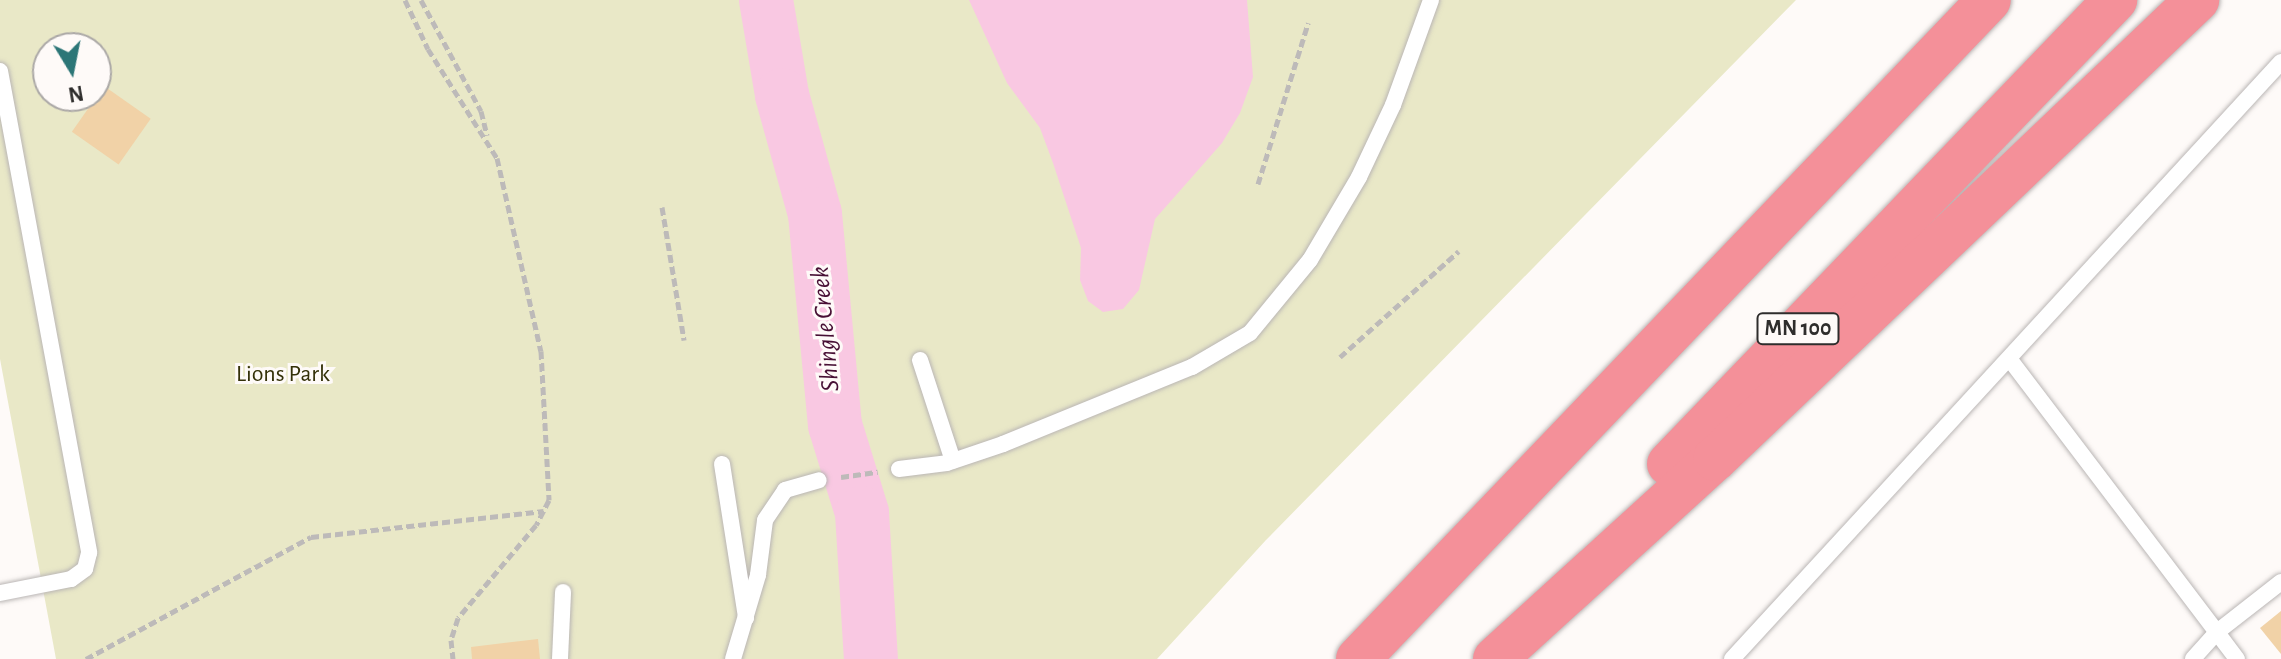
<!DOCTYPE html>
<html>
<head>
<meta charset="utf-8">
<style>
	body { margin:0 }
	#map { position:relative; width:2281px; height:659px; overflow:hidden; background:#fefaf8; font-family:"Alegreya Sans",sans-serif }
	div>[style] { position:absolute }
	.green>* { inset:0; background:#e9e8c7 }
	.water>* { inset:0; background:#f9c8e2 }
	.river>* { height:54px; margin:-27px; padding:0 27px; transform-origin:27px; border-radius:27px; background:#f9c8e2 }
	.building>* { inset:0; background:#f1d2a7; transform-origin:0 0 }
	.path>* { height:5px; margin-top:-2.5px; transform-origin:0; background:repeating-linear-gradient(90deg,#bdbab9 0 8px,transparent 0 12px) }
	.roads { filter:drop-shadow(0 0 2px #bab6b5) drop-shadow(0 0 2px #bab6b5) }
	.service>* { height:16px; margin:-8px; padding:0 8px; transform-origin:8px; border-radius:8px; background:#fff }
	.motorway>* { height:44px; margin:-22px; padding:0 22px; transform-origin:22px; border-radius:22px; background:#f49099 }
	span { translate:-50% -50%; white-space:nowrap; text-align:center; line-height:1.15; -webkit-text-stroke:6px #fefaf8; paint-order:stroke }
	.shield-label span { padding:2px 6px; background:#fefaf8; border:2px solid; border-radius:6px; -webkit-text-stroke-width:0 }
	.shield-label { font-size:22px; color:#2e2d2c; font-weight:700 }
	.park-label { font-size:24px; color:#343109 }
	.water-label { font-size:26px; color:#470f34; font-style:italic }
	.north { position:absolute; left:32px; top:32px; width:80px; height:80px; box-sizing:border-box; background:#fefaf8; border:2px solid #aba8a6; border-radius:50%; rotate:170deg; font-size:22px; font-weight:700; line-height:32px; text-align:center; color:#2e2d2c }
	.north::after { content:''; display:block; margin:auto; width:28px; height:36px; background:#2c7677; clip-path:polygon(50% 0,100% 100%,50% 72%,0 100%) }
</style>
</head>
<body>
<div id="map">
	<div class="green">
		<div style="clip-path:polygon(evenodd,0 0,1796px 0,1266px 540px,1157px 659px,56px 659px,0 359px,0 0,48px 48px,96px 48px,96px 96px,48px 96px,48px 48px)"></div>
	</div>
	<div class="water">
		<div style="clip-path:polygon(969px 0,1247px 0,1253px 77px,1240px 113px,1222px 143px,1155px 219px,1139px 290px,1123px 309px,1103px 312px,1088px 301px,1080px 280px,1081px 248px,1053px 163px,1040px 128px,1007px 83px)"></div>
	</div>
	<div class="river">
		<div style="left:766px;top:0;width:96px;rotate:80.4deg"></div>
		<div style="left:782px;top:95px;width:123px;rotate:74.5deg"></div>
		<div style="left:815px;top:214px;width:212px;rotate:84.6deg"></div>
		<div style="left:835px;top:425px;width:92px;rotate:72.9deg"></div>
		<div style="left:862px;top:513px;width:146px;rotate:86.5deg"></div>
	</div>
	<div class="building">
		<div style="left:104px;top:86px;width:57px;height:56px;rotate:35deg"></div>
		<div style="clip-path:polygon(2281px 611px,2281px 654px,2260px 628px)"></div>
		<div style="clip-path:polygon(538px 639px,540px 659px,472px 659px,471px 647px)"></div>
	</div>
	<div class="path">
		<div style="left:405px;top:0;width:54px;rotate:64.9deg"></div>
		<div style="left:428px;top:49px;width:129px;rotate:57.7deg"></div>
		<div style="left:497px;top:158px;width:198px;rotate:77.2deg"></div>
		<div style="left:541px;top:351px;width:149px;rotate:86.9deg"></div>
		<div style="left:549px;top:500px;width:28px;rotate:117deg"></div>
		<div style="left:536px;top:525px;width:121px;rotate:130deg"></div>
		<div style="left:458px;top:618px;width:23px;rotate:108deg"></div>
		<div style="left:451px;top:640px;width:19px;rotate:84deg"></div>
		<div style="left:421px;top:0;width:126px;rotate:61.6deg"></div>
		<div style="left:481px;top:111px;width:25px;rotate:76deg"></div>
		<div style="left:1258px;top:184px;width:169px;rotate:-72.7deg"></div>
		<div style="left:662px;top:207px;width:135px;rotate:80.6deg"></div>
		<div style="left:1340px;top:357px;width:159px;rotate:-41.7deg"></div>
		<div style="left:841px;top:477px;width:37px;rotate:-8deg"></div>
		<div style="left:86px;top:659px;width:256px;rotate:-28.5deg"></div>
		<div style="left:311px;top:537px;width:234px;rotate:-6.4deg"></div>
	</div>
	<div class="roads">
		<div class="service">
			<div style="left:0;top:71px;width:490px;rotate:79.5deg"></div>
			<div style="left:89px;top:553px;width:16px;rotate:104deg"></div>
			<div style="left:85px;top:569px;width:17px;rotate:144deg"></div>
			<div style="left:71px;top:579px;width:72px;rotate:168.8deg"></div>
			<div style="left:920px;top:360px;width:106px;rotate:71.9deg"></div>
			<div style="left:2011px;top:361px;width:340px;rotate:52.8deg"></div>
			<div style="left:2217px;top:632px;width:36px;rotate:132deg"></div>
			<div style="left:722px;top:464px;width:156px;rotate:81.1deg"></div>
			<div style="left:899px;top:469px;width:48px;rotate:-7.1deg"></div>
			<div style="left:947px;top:463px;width:59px;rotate:-18.7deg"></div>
			<div style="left:1003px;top:444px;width:204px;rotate:-22.2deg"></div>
			<div style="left:1192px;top:367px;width:67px;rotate:-30.4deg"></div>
			<div style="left:1250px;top:333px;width:94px;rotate:-50.6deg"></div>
			<div style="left:1310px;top:260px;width:96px;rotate:-59.4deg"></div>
			<div style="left:1359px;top:177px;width:80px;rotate:-64.7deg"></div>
			<div style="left:1393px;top:105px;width:112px;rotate:-70.1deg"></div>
			<div style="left:560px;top:659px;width:67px;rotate:-87.4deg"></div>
			<div style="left:733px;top:659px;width:88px;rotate:-73.4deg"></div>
			<div style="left:758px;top:575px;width:55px;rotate:-82.7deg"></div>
			<div style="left:765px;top:520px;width:36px;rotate:-56deg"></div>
			<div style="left:785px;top:490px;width:35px;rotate:-16deg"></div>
			<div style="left:1732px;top:659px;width:811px;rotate:-47.4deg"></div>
			<div style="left:2237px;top:659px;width:34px;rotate:-127deg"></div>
			<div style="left:2217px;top:632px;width:81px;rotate:-38deg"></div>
		</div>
		<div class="motorway">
			<div style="left:1669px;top:464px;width:644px;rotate:-46.13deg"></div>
			<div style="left:1358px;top:659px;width:912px;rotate:-46.24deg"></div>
			<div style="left:1495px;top:659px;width:297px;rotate:-42.3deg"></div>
			<div style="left:1715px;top:459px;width:666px;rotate:-43.6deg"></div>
		</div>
	</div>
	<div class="shield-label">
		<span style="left:1798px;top:329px">MN 100</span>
	</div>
	<div class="park-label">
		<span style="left:283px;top:375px">Lions Park</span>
	</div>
	<div class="water-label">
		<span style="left:826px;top:329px;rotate:-95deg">Shingle Creek</span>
	</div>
	<div class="north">N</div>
</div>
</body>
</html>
